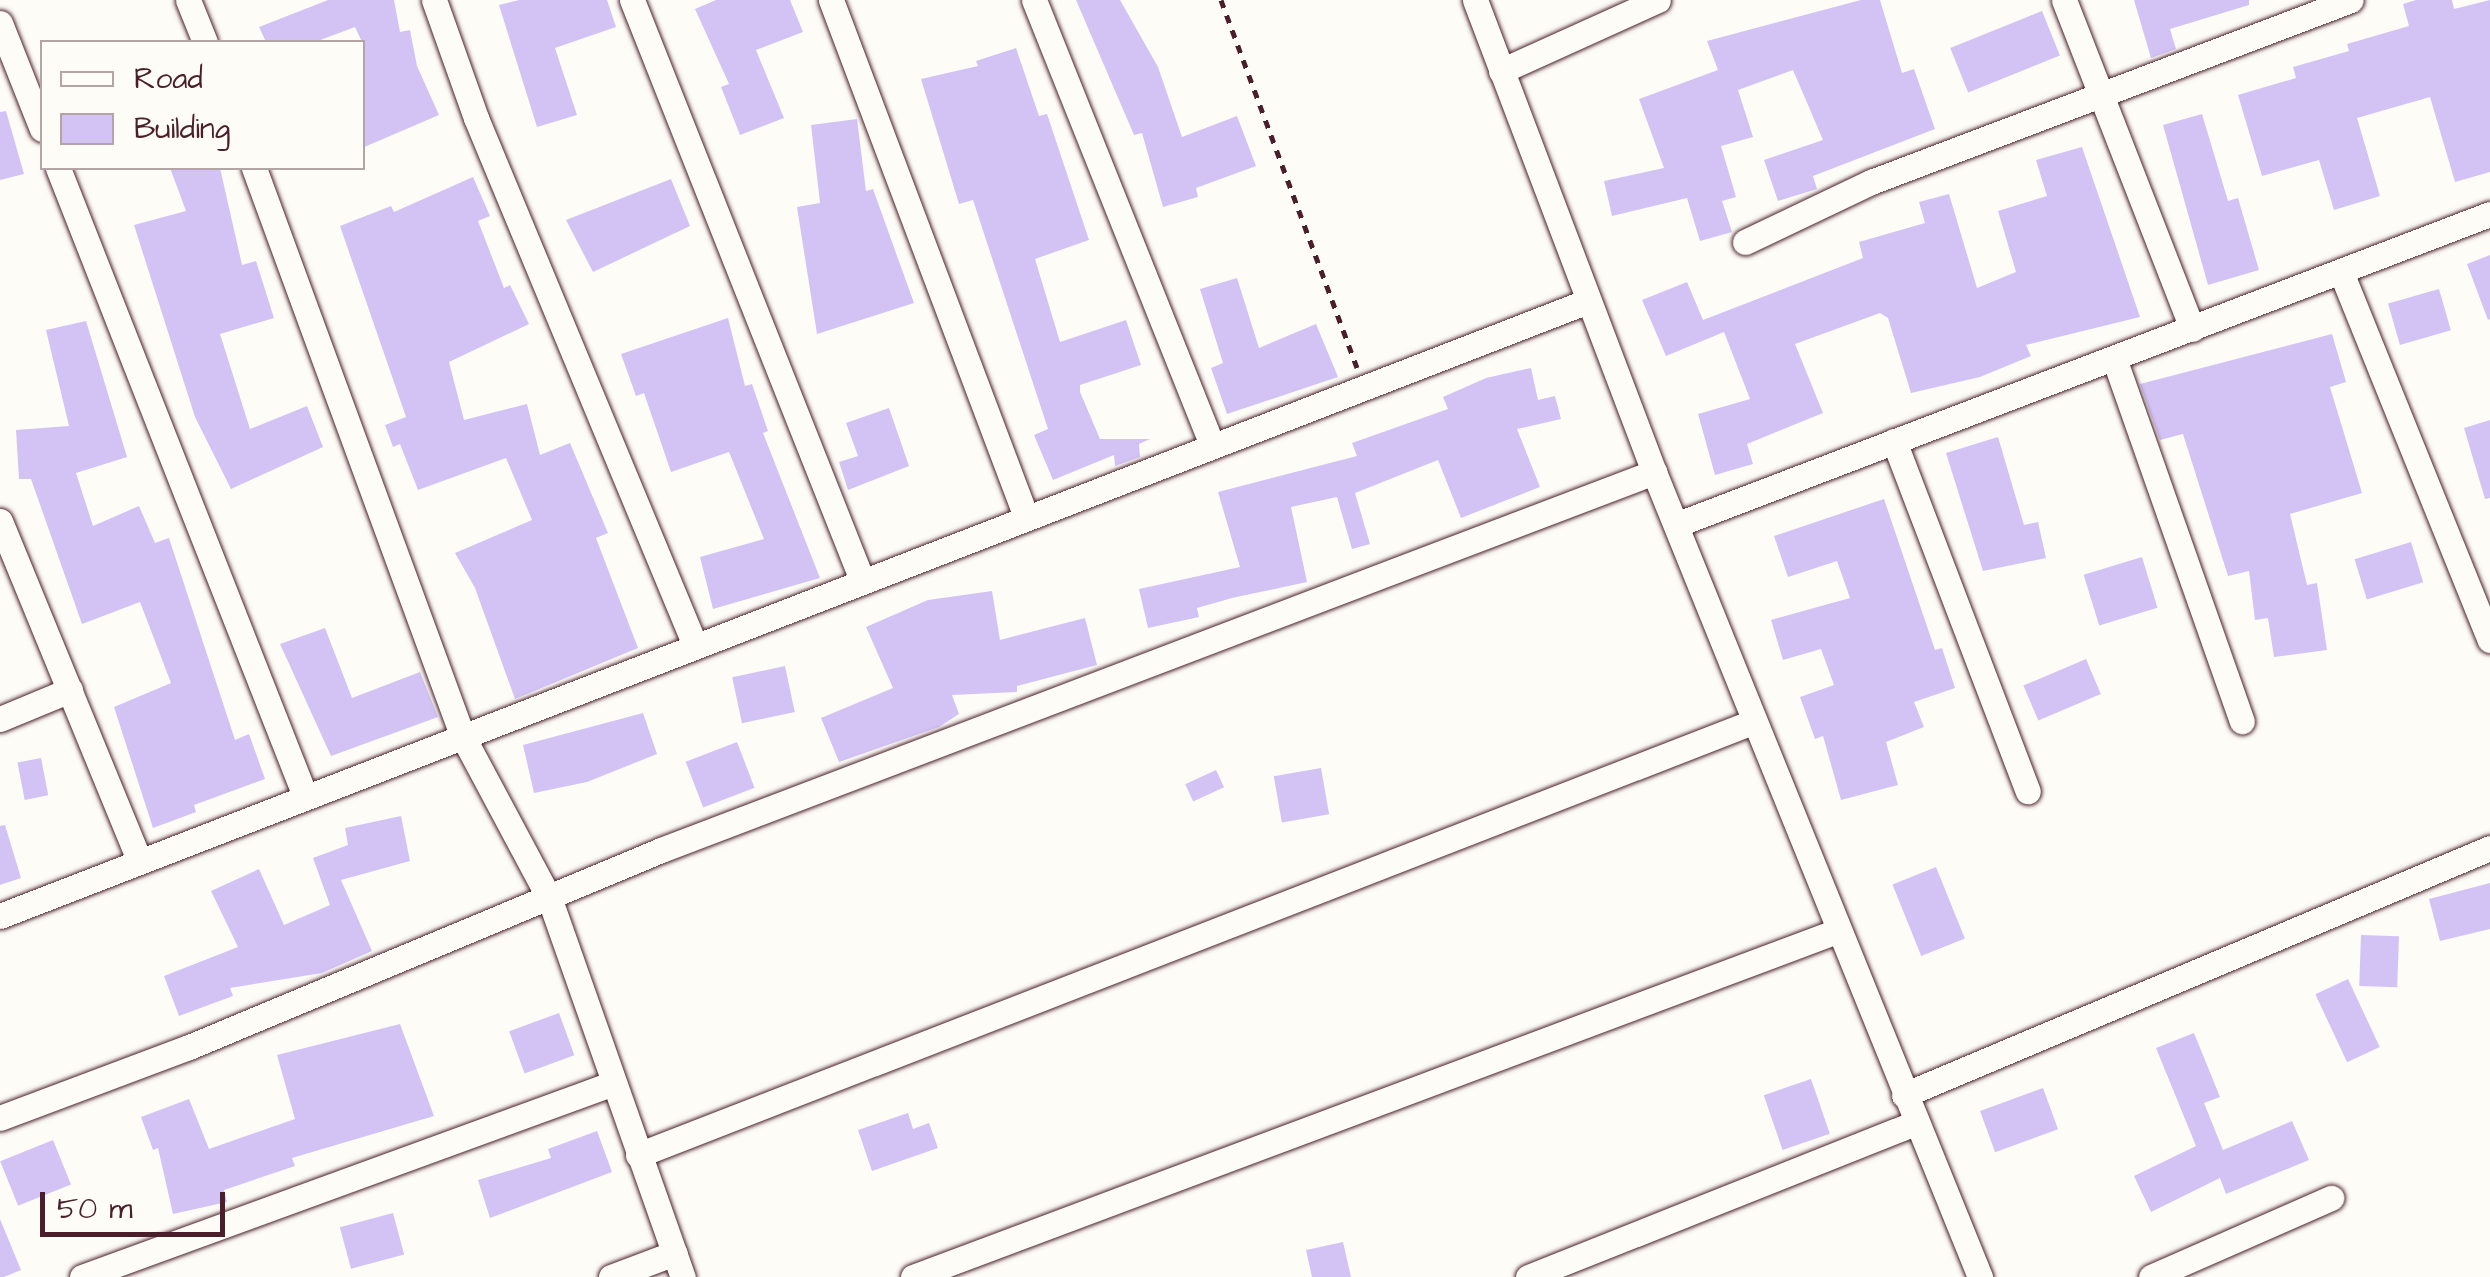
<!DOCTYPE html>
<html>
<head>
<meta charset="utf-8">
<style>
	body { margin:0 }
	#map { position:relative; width:2490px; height:1277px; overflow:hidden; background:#fdfcf7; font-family:"Architects Daughter",sans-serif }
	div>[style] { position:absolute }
	.building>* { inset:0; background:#d3c3f5; transform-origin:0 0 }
	.path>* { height:5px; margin-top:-2.5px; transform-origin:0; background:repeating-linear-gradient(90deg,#4a1f2b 0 8px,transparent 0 16px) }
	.roads { filter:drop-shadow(0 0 2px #4a1f2b) drop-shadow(0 0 2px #4a1f2b) }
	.minor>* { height:25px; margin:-12.5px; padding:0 12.5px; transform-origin:12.5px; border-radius:12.5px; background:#fdfcf7 }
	span { translate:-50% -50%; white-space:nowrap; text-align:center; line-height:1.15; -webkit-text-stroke:9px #fdfcf7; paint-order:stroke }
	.legend { position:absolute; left:40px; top:40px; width:325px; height:130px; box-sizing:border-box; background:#fdfcf7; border:2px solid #b5a4a5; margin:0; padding:12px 18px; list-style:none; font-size:30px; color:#4a1f2b }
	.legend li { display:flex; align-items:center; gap:20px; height:50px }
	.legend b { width:50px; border:2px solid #b5a4a5 }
	.scale { position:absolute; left:40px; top:1192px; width:185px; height:45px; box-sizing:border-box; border:5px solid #4a1f2b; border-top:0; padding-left:12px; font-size:30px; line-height:35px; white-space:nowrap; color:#4a1f2b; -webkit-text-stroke:8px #fdfcf7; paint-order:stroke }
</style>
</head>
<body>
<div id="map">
	<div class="building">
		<div style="clip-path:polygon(328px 0,394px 0,400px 32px,410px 30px,417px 66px,439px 115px,362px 148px,362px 42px,355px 27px,315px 42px,266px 42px,259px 27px)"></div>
		<div style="clip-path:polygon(519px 0,607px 0,616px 27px,555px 48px,577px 115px,537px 127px,499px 5px)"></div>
		<div style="clip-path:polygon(716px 0,790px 0,803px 32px,756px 50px,784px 118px,740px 135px,721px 87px,729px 84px,695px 9px)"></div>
		<div style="clip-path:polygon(1076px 0,1120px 0,1158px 67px,1182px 137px,1237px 116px,1256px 166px,1196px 188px,1198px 197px,1163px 207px,1142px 133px,1134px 135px)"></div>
		<div style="clip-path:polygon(1861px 0,1880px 0,1902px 73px,1914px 69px,1935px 129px,1813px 176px,1817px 189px,1778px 201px,1764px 160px,1823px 140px,1793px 70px,1738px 90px,1753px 137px,1721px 146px,1736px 197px,1722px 201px,1732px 232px,1700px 241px,1687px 198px,1612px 216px,1604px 181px,1664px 168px,1639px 99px,1718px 70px,1707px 41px)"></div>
		<div style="clip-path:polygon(2134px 0,2249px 0,2249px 5px,2170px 29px,2176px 49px,2151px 58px)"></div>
		<div style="clip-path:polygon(2416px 0,2452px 0,2454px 9px,2490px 0,2490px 172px,2455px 182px,2430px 97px,2357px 118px,2380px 196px,2334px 210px,2319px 160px,2262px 176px,2238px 95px,2296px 78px,2293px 67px,2349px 51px,2347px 44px,2409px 26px,2403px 4px)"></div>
		<div style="left:2042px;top:11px;width:48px;height:99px;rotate:68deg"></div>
		<div style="clip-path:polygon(1016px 48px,1039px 116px,1047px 114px,1089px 240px,1035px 259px,1060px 342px,1126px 320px,1141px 365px,1080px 385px,1080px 392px,1100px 439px,1150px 439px,1139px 444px,1140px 457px,1115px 466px,1114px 455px,1053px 480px,1034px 435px,1048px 429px,973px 200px,959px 204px,921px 79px,978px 66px,976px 61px)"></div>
		<div style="clip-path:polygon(6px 111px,24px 174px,0 180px,0 112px)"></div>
		<div style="clip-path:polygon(2202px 114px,2228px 201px,2238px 198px,2259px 270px,2208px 285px,2163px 125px)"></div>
		<div style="clip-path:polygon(857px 119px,866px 191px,873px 189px,914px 303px,817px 334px,797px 207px,820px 203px,811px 125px)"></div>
		<div style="clip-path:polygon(2082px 147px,2140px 317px,2026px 345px,2031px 356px,1980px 377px,1911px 393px,1888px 318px,1880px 313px,1795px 344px,1823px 413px,1747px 444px,1753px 464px,1715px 475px,1698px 414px,1750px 399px,1724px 332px,1666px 356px,1642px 300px,1687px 282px,1703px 320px,1863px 258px,1859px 242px,1925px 223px,1919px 202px,1949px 194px,1977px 288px,2016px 272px,1998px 211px,2047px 196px,2036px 160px)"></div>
		<div style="clip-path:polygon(170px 168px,220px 168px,242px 265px,256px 261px,274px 318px,220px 334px,250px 429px,307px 406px,323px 447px,231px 489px,195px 417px,134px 225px,186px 211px)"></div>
		<div style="clip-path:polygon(473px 177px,490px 216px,478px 221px,504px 288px,510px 285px,529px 324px,449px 362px,464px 420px,527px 404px,540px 455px,570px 443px,608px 533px,596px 538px,638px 648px,515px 699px,475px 588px,455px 553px,532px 520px,506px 458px,418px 490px,400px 444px,393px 447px,385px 425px,406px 417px,340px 226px,391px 206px,394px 212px)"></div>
		<div style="clip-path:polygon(671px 179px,690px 226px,593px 272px,566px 220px)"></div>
		<div style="clip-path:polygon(2490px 255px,2490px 319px,2488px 320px,2467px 264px)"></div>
		<div style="clip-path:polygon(1237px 278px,1259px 348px,1316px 324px,1338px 377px,1227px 414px,1211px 368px,1223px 363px,1200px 289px)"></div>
		<div style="left:2439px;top:289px;width:43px;height:53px;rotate:74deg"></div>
		<div style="clip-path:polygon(728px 318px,745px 386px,752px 384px,768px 431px,763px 433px,820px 578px,713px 609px,700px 557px,764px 539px,729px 452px,671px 472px,644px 393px,636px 396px,621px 354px)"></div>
		<div style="clip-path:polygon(86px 321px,127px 457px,76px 473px,93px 526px,139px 506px,155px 543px,169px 538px,235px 740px,249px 734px,265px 779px,194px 805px,196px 812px,153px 828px,114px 707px,171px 683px,140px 602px,82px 624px,31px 479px,19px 479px,16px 430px,69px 426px,46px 330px)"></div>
		<div style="clip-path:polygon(2332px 334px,2346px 382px,2330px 387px,2362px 493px,2290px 514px,2307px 585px,2317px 583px,2327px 650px,2274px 657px,2268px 618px,2255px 620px,2249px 571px,2228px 576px,2183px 434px,2160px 440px,2140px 384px)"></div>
		<div style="clip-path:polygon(1531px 368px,1538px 400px,1555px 396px,1561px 419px,1517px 429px,1540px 487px,1461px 518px,1438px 460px,1355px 493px,1370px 544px,1352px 549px,1337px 497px,1291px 507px,1307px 582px,1232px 598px,1197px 608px,1199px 617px,1148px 628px,1139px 589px,1240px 567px,1218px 492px,1357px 456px,1352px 443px,1448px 409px,1443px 397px,1486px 378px)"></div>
		<div style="clip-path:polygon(889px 408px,909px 466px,848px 490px,839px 462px,858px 456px,846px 423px)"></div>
		<div style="clip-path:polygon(2490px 420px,2490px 498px,2485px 499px,2464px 428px)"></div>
		<div style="clip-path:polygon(1998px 437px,2024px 525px,2038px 522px,2046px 558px,1983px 571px,1946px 453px)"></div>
		<div style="clip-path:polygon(1884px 499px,1935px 650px,1942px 648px,1955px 688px,1914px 702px,1924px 727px,1886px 742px,1898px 785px,1841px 800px,1823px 736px,1815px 739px,1800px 697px,1834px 685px,1821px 649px,1783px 660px,1771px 620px,1850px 598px,1837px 561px,1788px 577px,1774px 536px)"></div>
		<div style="left:2411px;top:542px;width:42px;height:59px;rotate:73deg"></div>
		<div style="left:2142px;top:557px;width:53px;height:61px;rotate:73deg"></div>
		<div style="clip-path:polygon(992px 591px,1000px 640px,1085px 618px,1097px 665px,1017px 686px,1017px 692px,952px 695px,959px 714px,939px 727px,839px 762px,821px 718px,893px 688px,866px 627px,928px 600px)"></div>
		<div style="clip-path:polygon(325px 628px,352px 698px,420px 672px,438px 717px,331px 756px,280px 644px)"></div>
		<div style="left:2086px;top:659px;width:38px;height:68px;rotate:67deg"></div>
		<div style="left:785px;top:666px;width:47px;height:54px;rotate:78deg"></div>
		<div style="clip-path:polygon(643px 713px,657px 754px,587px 782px,534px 793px,523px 745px)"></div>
		<div style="left:737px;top:742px;width:49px;height:55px;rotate:69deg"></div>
		<div style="left:41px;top:758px;width:38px;height:24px;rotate:79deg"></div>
		<div style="left:1321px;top:768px;width:47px;height:48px;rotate:80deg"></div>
		<div style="left:1216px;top:770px;width:19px;height:34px;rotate:65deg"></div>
		<div style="clip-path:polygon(401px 816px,410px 861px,341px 880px,372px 951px,322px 973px,230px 988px,233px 996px,179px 1016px,164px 976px,238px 947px,211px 891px,259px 869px,284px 925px,330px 905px,313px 858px,348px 845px,345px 828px)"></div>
		<div style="clip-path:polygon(5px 825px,21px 878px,0 885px,0 826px)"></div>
		<div style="left:1936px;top:867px;width:77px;height:47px;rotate:68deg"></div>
		<div style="clip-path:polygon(2490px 883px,2490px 929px,2440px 941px,2429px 899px)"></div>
		<div style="left:2361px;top:935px;width:38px;height:51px;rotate:2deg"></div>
		<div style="left:2348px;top:979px;width:75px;height:36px;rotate:65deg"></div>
		<div style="left:559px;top:1013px;width:45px;height:53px;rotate:70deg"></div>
		<div style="clip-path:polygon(400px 1024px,434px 1116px,292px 1158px,295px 1166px,224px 1190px,227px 1202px,173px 1214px,158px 1148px,153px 1150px,141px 1117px,189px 1099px,209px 1149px,295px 1119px,277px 1055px)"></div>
		<div style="clip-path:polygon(2194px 1033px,2220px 1097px,2204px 1103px,2223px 1150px,2292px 1121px,2309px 1160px,2226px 1194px,2220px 1178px,2151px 1212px,2134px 1176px,2196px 1146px,2156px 1048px)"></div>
		<div style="left:1811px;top:1079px;width:58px;height:50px;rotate:71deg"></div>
		<div style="left:2043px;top:1088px;width:44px;height:67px;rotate:70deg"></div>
		<div style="clip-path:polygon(908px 1113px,913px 1129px,929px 1123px,938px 1148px,872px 1171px,858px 1130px)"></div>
		<div style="clip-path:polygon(597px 1131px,612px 1172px,490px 1218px,478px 1180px,551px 1158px,548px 1149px)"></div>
		<div style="left:53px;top:1140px;width:48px;height:57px;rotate:68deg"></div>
		<div style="left:393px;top:1213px;width:43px;height:55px;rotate:75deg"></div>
		<div style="clip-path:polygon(0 1219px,21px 1270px,4px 1277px,0 1277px)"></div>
		<div style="clip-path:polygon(1343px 1242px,1351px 1277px,1312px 1277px,1306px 1250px)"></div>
	</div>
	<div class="path">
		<div style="left:1221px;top:0;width:392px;rotate:69.7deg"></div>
	</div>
	<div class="roads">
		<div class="minor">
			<div style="left:188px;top:0;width:45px;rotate:68deg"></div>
			<div style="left:434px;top:0;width:125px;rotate:70.4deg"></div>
			<div style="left:476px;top:118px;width:568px;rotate:67.45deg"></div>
			<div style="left:632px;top:0;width:624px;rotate:68.37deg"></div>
			<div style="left:831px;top:0;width:553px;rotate:69.33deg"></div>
			<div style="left:1034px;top:0;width:479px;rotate:68.2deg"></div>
			<div style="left:1475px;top:0;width:505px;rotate:69.23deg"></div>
			<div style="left:1654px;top:472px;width:869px;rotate:67.95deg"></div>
			<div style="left:2064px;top:0;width:353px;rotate:68.7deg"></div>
			<div style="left:0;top:23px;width:114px;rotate:68.4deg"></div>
			<div style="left:1501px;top:71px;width:172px;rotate:-24.3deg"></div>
			<div style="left:58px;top:168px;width:675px;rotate:68.53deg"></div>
			<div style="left:254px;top:168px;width:604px;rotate:69.85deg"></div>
			<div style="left:462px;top:735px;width:187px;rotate:61.9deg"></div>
			<div style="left:550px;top:900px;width:400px;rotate:70.6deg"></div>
			<div style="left:1745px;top:242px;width:140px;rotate:-25.5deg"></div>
			<div style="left:1871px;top:182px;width:513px;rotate:-20.77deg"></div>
			<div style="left:2341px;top:272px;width:397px;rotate:68deg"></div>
			<div style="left:2115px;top:361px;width:382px;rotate:70.6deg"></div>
			<div style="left:1894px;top:441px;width:375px;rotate:69.1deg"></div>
			<div style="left:0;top:521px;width:363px;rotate:67.7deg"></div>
			<div style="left:1678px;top:524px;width:869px;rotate:-20.9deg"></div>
			<div style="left:0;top:719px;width:76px;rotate:-22.5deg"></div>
			<div style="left:0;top:916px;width:1703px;rotate:-21.17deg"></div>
			<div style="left:1904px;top:1095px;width:636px;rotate:-22.86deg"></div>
			<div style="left:0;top:1118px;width:202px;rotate:-20.6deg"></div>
			<div style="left:189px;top:1047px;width:511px;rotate:-22.65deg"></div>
			<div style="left:661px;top:850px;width:1063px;rotate:-20.84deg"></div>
			<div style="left:638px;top:1155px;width:1198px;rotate:-21.23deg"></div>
			<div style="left:82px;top:1277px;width:563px;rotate:-20.04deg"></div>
			<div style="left:611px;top:1277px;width:68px;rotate:-20.6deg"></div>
			<div style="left:913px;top:1277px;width:987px;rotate:-20.53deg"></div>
			<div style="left:1528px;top:1277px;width:417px;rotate:-21.7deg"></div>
			<div style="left:2151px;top:1277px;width:197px;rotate:-23.7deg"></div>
		</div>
	</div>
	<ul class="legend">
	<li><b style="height:12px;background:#fdfcf7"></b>Road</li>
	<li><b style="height:28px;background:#d3c3f5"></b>Building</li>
	</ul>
	<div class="scale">50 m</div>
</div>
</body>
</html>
